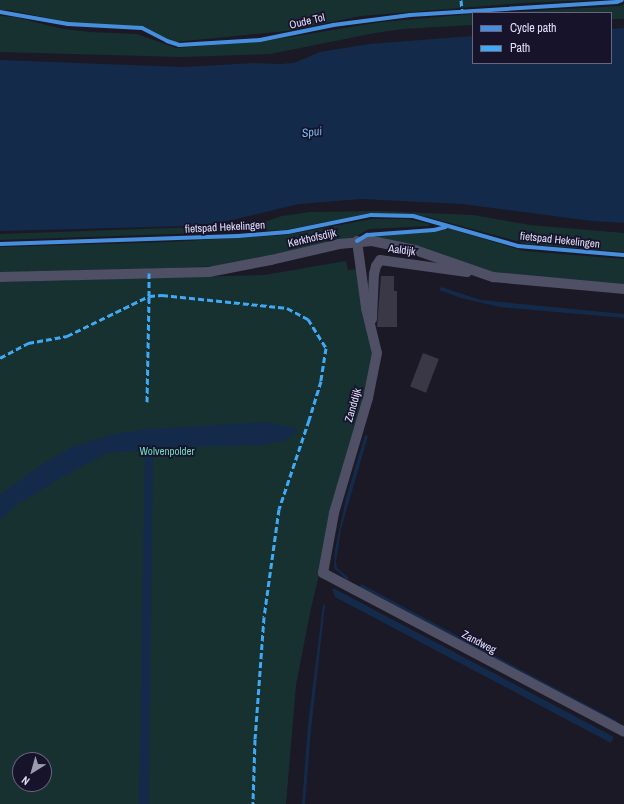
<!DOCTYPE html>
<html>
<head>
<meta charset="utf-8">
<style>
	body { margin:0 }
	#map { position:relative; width:624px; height:804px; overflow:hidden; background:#1a1925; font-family:"Archivo Narrow",sans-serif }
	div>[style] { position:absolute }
	.green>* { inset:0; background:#173131 }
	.water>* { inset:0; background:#142a4b }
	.building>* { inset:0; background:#3a3846; transform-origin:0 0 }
	.street>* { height:10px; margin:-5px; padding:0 5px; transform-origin:5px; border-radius:5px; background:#4f4f66 }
	.quiet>* { height:3px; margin-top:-1.5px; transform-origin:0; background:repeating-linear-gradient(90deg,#3fa9f5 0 6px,transparent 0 9px) }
	.cycleway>* { height:4px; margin:-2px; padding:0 2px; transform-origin:2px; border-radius:2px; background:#468fdf }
	span { translate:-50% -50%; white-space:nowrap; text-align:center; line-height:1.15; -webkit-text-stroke:3.5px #17132b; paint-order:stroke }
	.street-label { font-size:11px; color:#e2e0fd }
	.park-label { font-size:11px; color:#6fdabc }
	.water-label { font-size:12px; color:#75bef6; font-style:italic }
	.legend { position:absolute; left:472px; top:12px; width:140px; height:52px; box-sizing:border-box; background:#17132b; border:1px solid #68657f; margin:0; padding:5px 7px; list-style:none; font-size:12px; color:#e2e0fd }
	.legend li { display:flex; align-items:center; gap:8px; height:20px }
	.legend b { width:20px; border:1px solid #68657f }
	.north { position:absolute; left:12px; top:752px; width:40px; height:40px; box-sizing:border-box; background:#17132b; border:1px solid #68657f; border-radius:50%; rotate:217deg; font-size:11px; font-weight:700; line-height:16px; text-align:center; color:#e2e0fd }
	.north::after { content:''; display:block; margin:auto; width:14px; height:18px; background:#9c9ab1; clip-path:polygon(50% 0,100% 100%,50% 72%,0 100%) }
</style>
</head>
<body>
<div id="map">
	<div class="green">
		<div style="clip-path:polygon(0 0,595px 0,522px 3px,361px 16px,287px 31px,175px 42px,147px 29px,131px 26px,92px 27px,9px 10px,0 10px)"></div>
		<div style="clip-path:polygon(624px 4px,624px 19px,611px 19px,611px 13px,497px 13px,620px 6px)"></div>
		<div style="clip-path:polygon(473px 14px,473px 25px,403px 29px,375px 33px,270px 54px,181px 57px,0 52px,0 16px,15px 17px,63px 29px,90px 32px,137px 34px,176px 48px,266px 41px,381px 22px)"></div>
		<div style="clip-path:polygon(379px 211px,473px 215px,530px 225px,624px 233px,624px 252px,527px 244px,428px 217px,414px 215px,371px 213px,285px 230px,0 240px,0 234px,255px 225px,282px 216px,310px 212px)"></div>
		<div style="clip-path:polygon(372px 219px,408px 219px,429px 224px,429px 226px,369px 229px,357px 236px,336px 242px,335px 237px,327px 239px,327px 244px,219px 266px,0 275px,0 247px,169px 242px,286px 235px)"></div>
		<div style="clip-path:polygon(450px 229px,524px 251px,624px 259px,624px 286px,499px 276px,367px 237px,439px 231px)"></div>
		<div style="clip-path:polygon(evenodd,346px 261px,348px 270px,358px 269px,373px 356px,311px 608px,296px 685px,286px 804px,0 804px,0 282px,264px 275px,346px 261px,20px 760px,44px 760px,44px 784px,20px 784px,20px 760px)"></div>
	</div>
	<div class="water">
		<div style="clip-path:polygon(624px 28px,624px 223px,592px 221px,462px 204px,361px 199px,299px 204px,224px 222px,187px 226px,0 231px,0 60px,183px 67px,254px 63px,281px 64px,294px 63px,320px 52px,369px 44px,473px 36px,473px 63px,611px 63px,611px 29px)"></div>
		<div style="clip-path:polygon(441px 287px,481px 300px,624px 314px,624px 318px,500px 307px,461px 298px,439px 290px)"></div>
		<div style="clip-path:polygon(268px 422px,295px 428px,297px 431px,284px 441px,264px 445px,153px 448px,149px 804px,139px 804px,145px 452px,134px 451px,108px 453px,62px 477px,12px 508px,0 521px,0 495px,38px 467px,74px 446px,114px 434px,149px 429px)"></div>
		<div style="clip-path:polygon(365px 435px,368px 436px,341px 529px,336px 562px,337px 568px,349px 578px,347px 580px,334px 568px,335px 550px,346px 498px)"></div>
		<div style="clip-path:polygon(361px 584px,617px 721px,616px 723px,360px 587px)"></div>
		<div style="clip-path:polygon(332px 589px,335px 589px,614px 737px,611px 743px,335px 597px)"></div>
		<div style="clip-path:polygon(323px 604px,325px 605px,311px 729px,305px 804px,302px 804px,308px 725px)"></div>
	</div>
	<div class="building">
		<div style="clip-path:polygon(381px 276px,394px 276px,394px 291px,397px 291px,397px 327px,377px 327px)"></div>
		<div style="left:423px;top:353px;width:17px;height:36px;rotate:21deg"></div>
	</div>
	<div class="street">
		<div style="left:357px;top:241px;width:68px;rotate:82.3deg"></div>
		<div style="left:366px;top:308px;width:46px;rotate:76.3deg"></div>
		<div style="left:377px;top:353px;width:46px;rotate:101.3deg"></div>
		<div style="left:368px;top:398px;width:120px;rotate:106.5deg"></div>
		<div style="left:334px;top:513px;width:61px;rotate:100.4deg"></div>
		<div style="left:323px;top:573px;width:340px;rotate:27.8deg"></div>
		<div style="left:0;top:277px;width:209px;rotate:-1.4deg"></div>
		<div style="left:209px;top:272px;width:63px;rotate:-11deg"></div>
		<div style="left:271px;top:260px;width:70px;rotate:-13.2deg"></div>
		<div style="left:339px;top:244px;width:33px;rotate:-5deg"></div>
		<div style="left:372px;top:241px;width:44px;rotate:11.8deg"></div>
		<div style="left:415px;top:250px;width:83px;rotate:19.1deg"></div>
		<div style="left:493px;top:277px;width:132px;rotate:5.2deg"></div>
		<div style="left:372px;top:319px;width:45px;rotate:-87.5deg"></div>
		<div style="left:374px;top:274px;width:8px;rotate:-76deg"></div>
		<div style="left:376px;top:266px;width:7px;rotate:-56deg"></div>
		<div style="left:380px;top:260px;width:88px;rotate:7.9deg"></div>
	</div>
	<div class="quiet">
		<div style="left:461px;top:0;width:12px;rotate:85deg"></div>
		<div style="left:0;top:358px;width:32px;rotate:-28deg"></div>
		<div style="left:28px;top:343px;width:40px;rotate:-10deg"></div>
		<div style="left:67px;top:336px;width:91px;rotate:-26deg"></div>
		<div style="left:149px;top:296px;width:23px;rotate:-90deg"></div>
		<div style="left:147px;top:402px;width:106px;rotate:-88.9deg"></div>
		<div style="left:149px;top:296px;width:13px;rotate:-4deg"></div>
		<div style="left:162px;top:295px;width:126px;rotate:5.9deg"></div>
		<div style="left:287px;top:308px;width:24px;rotate:28deg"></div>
		<div style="left:308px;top:319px;width:34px;rotate:58deg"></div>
		<div style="left:326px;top:348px;width:33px;rotate:99deg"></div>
		<div style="left:321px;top:381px;width:41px;rotate:107.1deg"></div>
		<div style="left:309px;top:420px;width:94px;rotate:108.6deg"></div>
		<div style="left:279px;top:509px;width:109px;rotate:97.9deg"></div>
		<div style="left:264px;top:617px;width:122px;rotate:94.2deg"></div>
		<div style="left:255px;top:739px;width:65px;rotate:91.8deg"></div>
	</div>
	<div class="cycleway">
		<div style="left:0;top:12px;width:69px;rotate:10deg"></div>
		<div style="left:68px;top:24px;width:74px;rotate:3.1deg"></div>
		<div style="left:142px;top:28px;width:28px;rotate:27deg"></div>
		<div style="left:167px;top:41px;width:13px;rotate:18deg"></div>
		<div style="left:179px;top:45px;width:81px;rotate:-3.5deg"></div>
		<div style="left:260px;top:40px;width:75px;rotate:-11.6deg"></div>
		<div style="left:333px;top:25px;width:78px;rotate:-7.4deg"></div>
		<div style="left:410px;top:15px;width:207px;rotate:-3.6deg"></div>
		<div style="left:617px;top:2px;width:5px;rotate:-22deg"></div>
		<div style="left:357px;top:241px;width:12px;rotate:-31deg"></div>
		<div style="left:367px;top:235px;width:67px;rotate:-4.3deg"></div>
		<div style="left:434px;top:230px;width:12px;rotate:-14deg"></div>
		<div style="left:0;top:244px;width:238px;rotate:-1.9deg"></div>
		<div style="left:238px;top:236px;width:50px;rotate:-4.6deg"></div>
		<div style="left:288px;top:232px;width:85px;rotate:-11.6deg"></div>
		<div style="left:371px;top:215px;width:42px;rotate:1.4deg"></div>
		<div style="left:413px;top:216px;width:109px;rotate:15.9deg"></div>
		<div style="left:518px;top:246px;width:106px;rotate:4.9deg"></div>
	</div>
	<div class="street-label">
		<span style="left:307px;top:21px;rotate:-13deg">Oude Tol</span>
		<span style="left:225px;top:227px;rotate:-3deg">fietspad Hekelingen</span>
		<span style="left:312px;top:238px;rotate:-13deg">Kerkhofsdijk</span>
		<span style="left:560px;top:240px;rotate:6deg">fietspad Hekelingen</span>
		<span style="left:402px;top:250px;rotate:7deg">Aaldijk</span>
		<span style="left:353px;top:405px;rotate:-74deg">Zanddijk</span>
		<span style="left:479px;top:642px;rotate:28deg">Zandweg</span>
	</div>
	<div class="park-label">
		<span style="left:167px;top:451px">Wolvenpolder</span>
	</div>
	<div class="water-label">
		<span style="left:312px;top:133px;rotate:-7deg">Spui</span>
	</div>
	<ul class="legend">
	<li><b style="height:5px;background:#468fdf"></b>Cycle path</li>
	<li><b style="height:5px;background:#3fa9f5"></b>Path</li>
	</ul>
	<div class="north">N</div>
</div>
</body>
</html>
